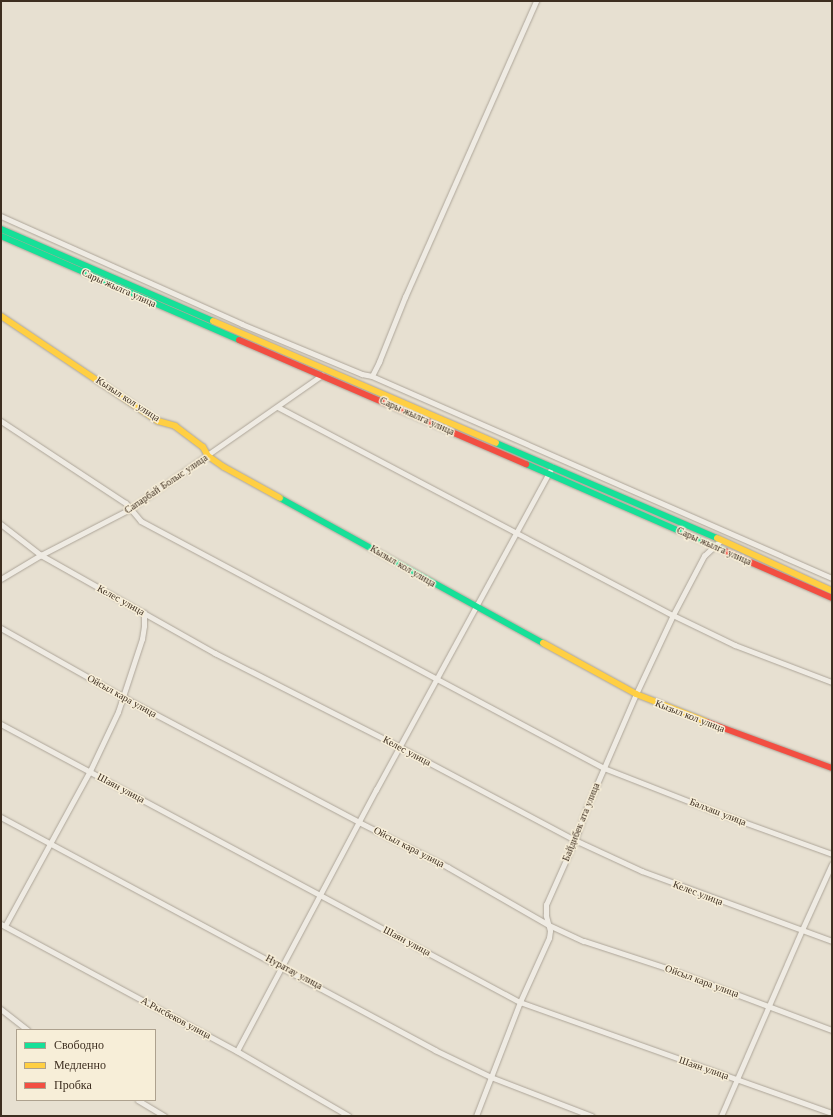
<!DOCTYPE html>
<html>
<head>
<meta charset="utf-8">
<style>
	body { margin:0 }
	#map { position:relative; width:833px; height:1117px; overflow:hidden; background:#e7e0d1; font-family:"Libre Baskerville",serif }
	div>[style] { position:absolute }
	.roads { filter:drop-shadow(0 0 1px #ada599) drop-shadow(0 0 1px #ada599) }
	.street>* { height:4.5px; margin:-2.25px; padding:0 2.25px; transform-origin:2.25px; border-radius:2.25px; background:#efebe3 }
	.fast>* { height:6px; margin:-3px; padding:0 3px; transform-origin:3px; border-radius:3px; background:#16e098 }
	.slow>* { height:6px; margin:-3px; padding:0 3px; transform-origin:3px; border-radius:3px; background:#ffcf43 }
	.jam>* { height:6px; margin:-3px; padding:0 3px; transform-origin:3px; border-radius:3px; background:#f24e42 }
	span { translate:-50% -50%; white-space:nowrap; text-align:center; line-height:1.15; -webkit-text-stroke:3px #f7eed8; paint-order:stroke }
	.street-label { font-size:10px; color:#3d2e20 }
	.frame { position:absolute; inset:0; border:2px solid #3d2e20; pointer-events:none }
	.legend { position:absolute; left:16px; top:1029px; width:140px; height:72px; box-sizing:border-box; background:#f7eed8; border:1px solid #ada18e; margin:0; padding:5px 7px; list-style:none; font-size:12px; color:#3d2e20 }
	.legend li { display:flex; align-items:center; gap:8px; height:20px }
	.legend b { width:20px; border:1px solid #ada18e }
</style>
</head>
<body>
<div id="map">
	<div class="roads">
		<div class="street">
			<div style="left:1px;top:216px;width:264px;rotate:24.1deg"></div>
			<div style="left:242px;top:324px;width:130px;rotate:22.6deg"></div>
			<div style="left:362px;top:374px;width:10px;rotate:11deg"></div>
			<div style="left:372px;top:376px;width:502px;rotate:23.71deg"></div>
			<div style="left:372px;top:376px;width:16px;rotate:-63deg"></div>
			<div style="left:379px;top:362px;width:70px;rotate:-68.2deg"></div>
			<div style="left:405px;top:297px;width:324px;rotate:-66.1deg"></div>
			<div style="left:278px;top:407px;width:446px;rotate:27.8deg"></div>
			<div style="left:673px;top:615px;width:69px;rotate:25.8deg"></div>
			<div style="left:735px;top:645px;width:104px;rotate:20.9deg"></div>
			<div style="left:1px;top:421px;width:149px;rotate:33.3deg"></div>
			<div style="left:126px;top:503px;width:23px;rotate:50deg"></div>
			<div style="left:141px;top:521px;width:525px;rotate:28.08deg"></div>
			<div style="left:604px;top:768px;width:123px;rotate:21.4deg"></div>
			<div style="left:719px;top:813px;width:120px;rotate:19.9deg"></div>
			<div style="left:1px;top:524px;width:51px;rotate:37.8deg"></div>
			<div style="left:41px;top:555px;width:200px;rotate:29.4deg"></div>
			<div style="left:215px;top:653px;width:208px;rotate:26.9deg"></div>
			<div style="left:400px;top:747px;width:198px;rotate:28deg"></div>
			<div style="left:575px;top:840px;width:74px;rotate:24.8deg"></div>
			<div style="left:642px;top:871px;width:202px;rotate:20.2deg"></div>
			<div style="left:1px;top:579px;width:47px;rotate:-31deg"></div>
			<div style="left:41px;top:555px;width:100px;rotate:-27.3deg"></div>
			<div style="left:130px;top:509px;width:234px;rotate:-34.9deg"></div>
			<div style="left:1px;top:628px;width:145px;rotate:29.4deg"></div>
			<div style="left:127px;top:699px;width:263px;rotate:27.9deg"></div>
			<div style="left:359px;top:822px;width:100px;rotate:26.8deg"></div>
			<div style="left:448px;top:867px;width:116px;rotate:29.9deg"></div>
			<div style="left:549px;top:925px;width:38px;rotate:25deg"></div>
			<div style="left:584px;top:941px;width:87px;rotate:18deg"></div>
			<div style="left:667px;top:968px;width:176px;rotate:20.6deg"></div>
			<div style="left:1px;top:724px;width:589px;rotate:28.18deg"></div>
			<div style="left:520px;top:1002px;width:331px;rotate:19.6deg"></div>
			<div style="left:1px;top:817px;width:493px;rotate:28.2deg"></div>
			<div style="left:435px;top:1050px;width:62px;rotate:25.7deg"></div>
			<div style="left:491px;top:1077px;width:108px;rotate:21.1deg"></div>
			<div style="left:1px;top:924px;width:268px;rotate:28.3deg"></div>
			<div style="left:237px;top:1051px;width:129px;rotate:30.1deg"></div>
			<div style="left:5px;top:926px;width:177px;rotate:-61.3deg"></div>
			<div style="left:90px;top:771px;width:65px;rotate:-64.6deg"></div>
			<div style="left:118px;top:712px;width:77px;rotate:-71.8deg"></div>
			<div style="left:142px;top:639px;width:13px;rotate:-81deg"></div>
			<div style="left:144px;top:626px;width:13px;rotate:-90deg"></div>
			<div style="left:1px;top:1009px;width:34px;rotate:38deg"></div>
			<div style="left:237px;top:1051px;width:296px;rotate:-62deg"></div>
			<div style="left:376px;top:790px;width:368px;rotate:-61.4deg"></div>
			<div style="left:138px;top:1100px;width:31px;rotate:31deg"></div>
			<div style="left:476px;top:1116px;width:122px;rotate:-68.9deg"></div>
			<div style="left:520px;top:1002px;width:70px;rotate:-65.6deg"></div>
			<div style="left:549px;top:938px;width:7px;rotate:-82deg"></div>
			<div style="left:550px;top:931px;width:16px;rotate:-105deg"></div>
			<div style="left:546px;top:916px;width:11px;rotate:-90deg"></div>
			<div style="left:546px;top:905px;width:71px;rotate:-66deg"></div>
			<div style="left:575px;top:840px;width:37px;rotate:-70deg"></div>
			<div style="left:588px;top:805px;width:121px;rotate:-66.6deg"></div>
			<div style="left:636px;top:694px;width:87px;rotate:-64.9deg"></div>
			<div style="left:673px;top:615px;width:67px;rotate:-62.3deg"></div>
			<div style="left:704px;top:556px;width:23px;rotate:-43deg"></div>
			<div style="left:721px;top:1116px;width:203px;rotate:-66.5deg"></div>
			<div style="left:802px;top:930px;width:72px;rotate:-65.6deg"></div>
		</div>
		<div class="fast">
			<div style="left:1px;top:229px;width:231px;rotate:23.5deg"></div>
			<div style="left:1px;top:236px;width:260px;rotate:23.6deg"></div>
			<div style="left:496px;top:443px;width:241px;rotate:23.3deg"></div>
			<div style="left:526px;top:464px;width:217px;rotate:23.6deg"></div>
			<div style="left:280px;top:498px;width:300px;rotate:28.9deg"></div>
		</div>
		<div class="slow">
			<div style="left:1px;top:316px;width:189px;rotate:33.8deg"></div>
			<div style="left:158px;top:421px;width:18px;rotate:16deg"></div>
			<div style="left:175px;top:426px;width:35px;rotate:37deg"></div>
			<div style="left:203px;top:447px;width:10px;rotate:61deg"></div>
			<div style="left:208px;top:456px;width:19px;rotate:35deg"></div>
			<div style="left:224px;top:467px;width:64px;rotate:29deg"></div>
			<div style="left:213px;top:321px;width:308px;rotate:23.3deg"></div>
			<div style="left:717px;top:538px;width:127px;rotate:24.7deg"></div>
			<div style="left:543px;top:643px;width:106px;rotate:28.7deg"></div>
			<div style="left:636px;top:694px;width:76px;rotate:21.5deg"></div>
		</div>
		<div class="jam">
			<div style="left:239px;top:340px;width:313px;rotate:23.4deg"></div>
			<div style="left:725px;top:551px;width:117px;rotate:23.7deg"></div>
			<div style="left:707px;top:722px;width:133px;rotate:20.2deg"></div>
		</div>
	</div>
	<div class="street-label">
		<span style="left:119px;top:288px;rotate:24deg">Сары жылга улица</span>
		<span style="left:128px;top:399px;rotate:33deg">Кызыл кол улица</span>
		<span style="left:417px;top:416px;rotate:24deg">Сары жылга улица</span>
		<span style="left:166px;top:484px;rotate:-34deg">Сапарбай Болыс улица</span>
		<span style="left:714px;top:546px;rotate:24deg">Сары жылга улица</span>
		<span style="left:403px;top:566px;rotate:30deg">Кызыл кол улица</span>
		<span style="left:121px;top:600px;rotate:29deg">Келес улица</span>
		<span style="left:122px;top:696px;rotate:29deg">Ойсыл кара улица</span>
		<span style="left:690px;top:716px;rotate:21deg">Кызыл кол улица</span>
		<span style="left:407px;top:751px;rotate:28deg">Келес улица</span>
		<span style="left:121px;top:788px;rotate:28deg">Шаян улица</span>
		<span style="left:718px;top:812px;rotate:21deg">Балхаш улица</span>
		<span style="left:581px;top:822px;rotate:-68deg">Байдибек ата улица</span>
		<span style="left:409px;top:847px;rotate:27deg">Ойсыл кара улица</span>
		<span style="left:698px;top:893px;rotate:21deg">Келес улица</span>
		<span style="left:407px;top:941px;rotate:28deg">Шаян улица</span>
		<span style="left:294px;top:972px;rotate:28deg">Нуратау улица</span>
		<span style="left:702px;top:981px;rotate:20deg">Ойсыл кара улица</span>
		<span style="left:176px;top:1018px;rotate:28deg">А.Рысбеков улица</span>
		<span style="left:704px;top:1068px;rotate:19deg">Шаян улица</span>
	</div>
	<div class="frame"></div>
	<ul class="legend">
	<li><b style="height:5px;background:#16e098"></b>Свободно</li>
	<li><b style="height:5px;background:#ffcf43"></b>Медленно</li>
	<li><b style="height:5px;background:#f24e42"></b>Пробка</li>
	</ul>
</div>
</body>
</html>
